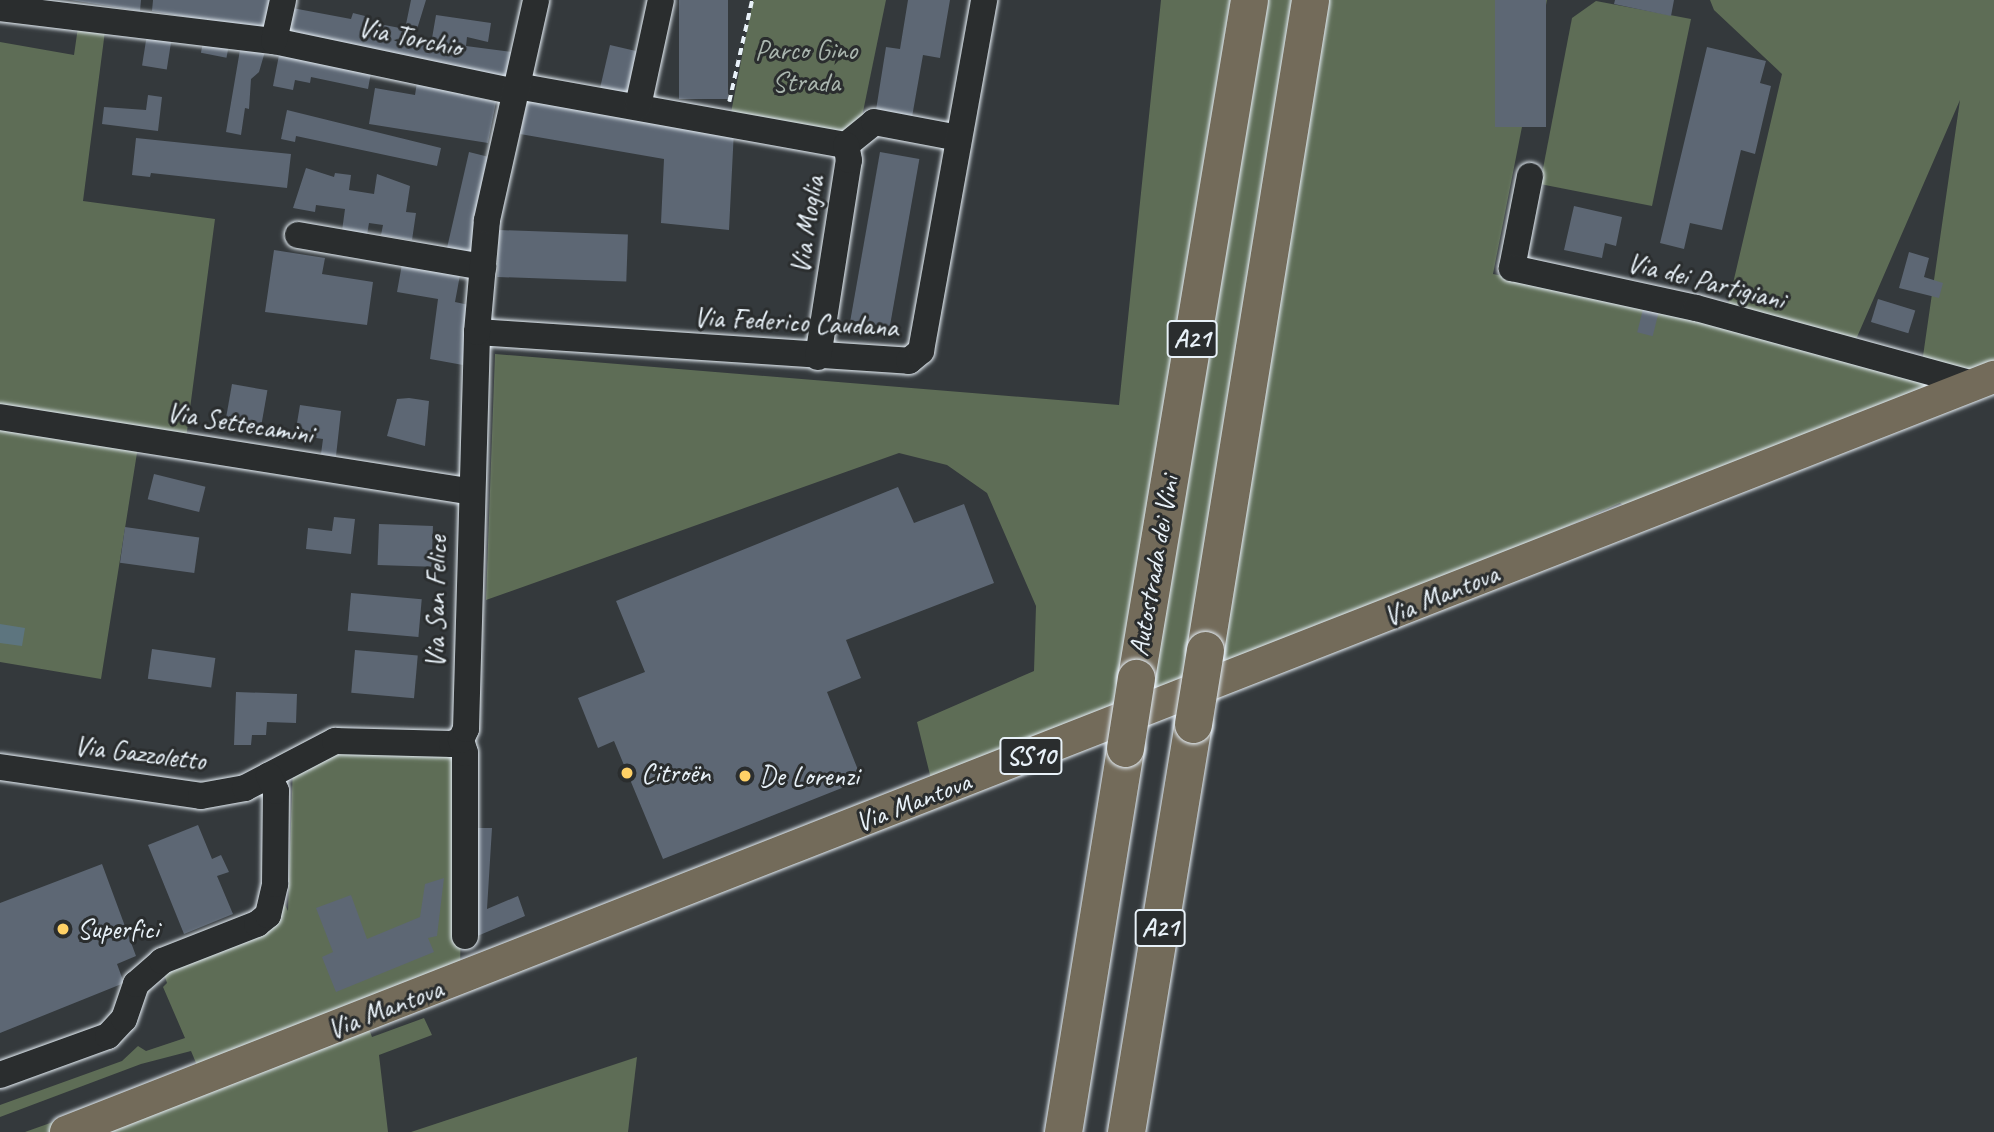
<!DOCTYPE html>
<html>
<head>
<meta charset="utf-8">
<style>
	body { margin:0 }
	#map { position:relative; width:1994px; height:1132px; overflow:hidden; background:#34393c; font-family:Caveat,sans-serif }
	div>[style] { position:absolute }
	.green>* { inset:0; background:#5e6d56 }
	.water>* { inset:0; background:#5d757f }
	.building>* { inset:0; background:#5d6774; transform-origin:0 0 }
	.path>* { height:3.5px; margin-top:-1.75px; transform-origin:0; background:repeating-linear-gradient(90deg,#e8f1f8 0 7px,transparent 0 12px) }
	.roads { filter:drop-shadow(0 0 2px #e8f1f8) drop-shadow(0 0 2px #e8f1f8) }
	.minor>* { height:26px; margin:-13px; padding:0 13px; transform-origin:13px; border-radius:13px; background:#2a2d2e }
	.major>* { height:32px; margin:-16px; padding:0 16px; transform-origin:16px; border-radius:16px; background:#736b5a }
	.highway>* { height:37px; margin:-18.5px; padding:0 18.5px; transform-origin:18.5px; border-radius:18.5px; background:#736b5a }
	.bridges { filter:drop-shadow(0 0 2px #e8f1f8) drop-shadow(0 0 2px #e8f1f8) }
	.highway-bridge>* { height:37px; margin:-18.5px; padding:0 18.5px; transform-origin:18.5px; border-radius:18.5px; background:#736b5a }
	.dots>* { width:19px; height:19px; translate:-50% -50%; box-sizing:border-box; border:4px solid #2a2d2e; border-radius:50% }
	span { translate:-50% -50%; white-space:nowrap; text-align:center; line-height:1.15; -webkit-text-stroke:6px #2a2d2e; paint-order:stroke }
	.shield-label span { padding:2px 5px; background:#2a2d2e; border:2px solid; border-radius:5px; -webkit-text-stroke-width:0 }
	.shield-label { font-size:26px; color:#e8f1f8; font-weight:700 }
	.street-label { font-size:28px; color:#e8f1f8 }
	.park-label { font-size:28px; color:#aab6af }
	.poi-label { font-size:28px; color:#e8f1f8 }
	.left { translate:0 -50%; text-align:left }
</style>
</head>
<body>
<div id="map">
	<div class="green">
		<div style="clip-path:polygon(753px 0,886px 0,857px 141px,729px 123px)"></div>
		<div style="clip-path:polygon(evenodd,1161px 0,1547px 0,1493px 274px,1625px 300px,1727px 309px,1782px 74px,1714px 10px,1710px 0,1994px 0,1994px 392px,1646px 522px,1620px 503px,1285px 650px,931px 779px,917px 722px,1034px 671px,1036px 606px,987px 493px,947px 465px,899px 453px,486px 600px,495px 354px,1119px 405px,1161px 0,1960px 100px,1922px 363px,1854px 344px,1960px 100px)"></div>
		<div style="clip-path:polygon(1596px 1px,1691px 19px,1652px 206px,1540px 184px,1572px 18px)"></div>
		<div style="clip-path:polygon(78px 27px,105px 31px,83px 201px,215px 219px,186px 439px,140px 434px,101px 679px,0 662px,0 42px,74px 55px)"></div>
		<div style="clip-path:polygon(338px 744px,464px 748px,460px 970px,360px 1006px,372px 1037px,424px 1018px,432px 1035px,379px 1055px,388px 1132px,25px 1132px,199px 1070px,191px 1051px,141px 1064px,0 1117px,0 1105px,122px 1061px,138px 1046px,146px 1051px,185px 1038px,163px 987px,167px 983px,162px 968px,284px 903px,288px 911px,293px 765px)"></div>
		<div style="clip-path:polygon(637px 1057px,628px 1132px,411px 1132px)"></div>
	</div>
	<div class="water">
		<div style="clip-path:polygon(0 624px,25px 628px,22px 646px,0 643px)"></div>
	</div>
	<div class="building">
		<div style="clip-path:polygon(70px 0,141px 0,140px 11px)"></div>
		<div style="clip-path:polygon(153px 0,276px 0,270px 31px,152px 11px)"></div>
		<div style="clip-path:polygon(411px 0,426px 0,414px 39px,431px 44px,436px 15px,491px 23px,488px 42px,467px 37px,466px 46px,512px 52px,505px 81px,282px 34px,287px 7px,351px 19px,353px 13px,365px 16px,364px 21px,405px 29px)"></div>
		<div style="left:679px;top:0;width:49px;height:99px"></div>
		<div style="clip-path:polygon(908px 0,950px 0,940px 58px,923px 55px,912px 117px,876px 110px,886px 47px,900px 49px)"></div>
		<div style="left:1495px;top:0;width:51px;height:127px"></div>
		<div style="clip-path:polygon(1615px 0,1674px 0,1671px 16px,1614px 4px)"></div>
		<div style="left:148px;top:28px;width:25px;height:38px;rotate:9deg"></div>
		<div style="left:204px;top:37px;width:26px;height:16px;rotate:11deg"></div>
		<div style="clip-path:polygon(241px 44px,266px 48px,259px 72px,251px 79px,249px 109px,245px 108px,241px 135px,226px 132px)"></div>
		<div style="left:610px;top:45px;width:31px;height:48px;rotate:13deg"></div>
		<div style="clip-path:polygon(1707px 47px,1766px 61px,1760px 83px,1771px 86px,1755px 154px,1741px 150px,1722px 230px,1690px 223px,1684px 249px,1660px 243px)"></div>
		<div style="clip-path:polygon(280px 50px,372px 67px,368px 89px,311px 77px,310px 83px,295px 80px,293px 90px,273px 86px)"></div>
		<div style="clip-path:polygon(418px 76px,465px 85px,463px 95px,496px 102px,488px 143px,369px 124px,375px 88px,415px 95px)"></div>
		<div style="clip-path:polygon(148px 95px,162px 97px,158px 131px,102px 124px,104px 107px,146px 110px)"></div>
		<div style="clip-path:polygon(528px 98px,734px 130px,729px 230px,661px 223px,664px 159px,520px 134px)"></div>
		<div style="clip-path:polygon(287px 110px,441px 148px,437px 166px,296px 136px,295px 142px,281px 139px)"></div>
		<div style="clip-path:polygon(136px 138px,291px 154px,287px 188px,151px 173px,150px 177px,132px 175px)"></div>
		<div style="clip-path:polygon(469px 152px,493px 158px,475px 254px,447px 248px)"></div>
		<div style="left:880px;top:152px;width:40px;height:171px;rotate:10deg"></div>
		<div style="clip-path:polygon(306px 168px,334px 177px,335px 173px,351px 175px,349px 190px,374px 194px,377px 174px,410px 186px,406px 212px,416px 213px,412px 240px,381px 235px,383px 225px,369px 223px,367px 235px,342px 231px,345px 209px,316px 205px,315px 212px,293px 208px)"></div>
		<div style="clip-path:polygon(1574px 206px,1622px 217px,1616px 246px,1605px 243px,1602px 258px,1564px 250px)"></div>
		<div style="left:499px;top:230px;width:129px;height:47px;rotate:2deg"></div>
		<div style="clip-path:polygon(274px 250px,325px 258px,322px 274px,373px 282px,367px 325px,265px 312px)"></div>
		<div style="clip-path:polygon(1909px 252px,1929px 258px,1924px 277px,1943px 283px,1939px 298px,1899px 288px)"></div>
		<div style="clip-path:polygon(402px 264px,460px 275px,455px 302px,469px 305px,463px 365px,430px 359px,438px 299px,397px 292px)"></div>
		<div style="left:1878px;top:299px;width:39px;height:24px;rotate:17deg"></div>
		<div style="left:1643px;top:309px;width:16px;height:24px;rotate:14deg"></div>
		<div style="left:232px;top:384px;width:36px;height:36px;rotate:10deg"></div>
		<div style="clip-path:polygon(409px 398px,429px 401px,425px 446px,387px 436px,397px 399px)"></div>
		<div style="clip-path:polygon(300px 405px,341px 411px,336px 456px,321px 454px,323px 439px,295px 435px)"></div>
		<div style="left:154px;top:474px;width:53px;height:26px;rotate:14deg"></div>
		<div style="clip-path:polygon(898px 487px,914px 523px,964px 504px,994px 583px,846px 640px,861px 678px,827px 692px,862px 780px,663px 859px,614px 741px,598px 748px,578px 698px,645px 672px,616px 601px)"></div>
		<div style="clip-path:polygon(334px 517px,355px 519px,351px 554px,306px 549px,308px 528px,332px 531px)"></div>
		<div style="left:379px;top:524px;width:54px;height:41px;rotate:2deg"></div>
		<div style="left:125px;top:527px;width:75px;height:36px;rotate:8deg"></div>
		<div style="left:351px;top:593px;width:71px;height:38px;rotate:5deg"></div>
		<div style="left:152px;top:649px;width:64px;height:30px;rotate:8deg"></div>
		<div style="left:355px;top:650px;width:63px;height:43px;rotate:5deg"></div>
		<div style="clip-path:polygon(236px 692px,297px 694px,296px 723px,267px 722px,266px 735px,252px 735px,251px 745px,234px 745px)"></div>
		<div style="clip-path:polygon(198px 825px,212px 859px,221px 855px,229px 872px,217px 876px,233px 914px,184px 934px,148px 845px)"></div>
		<div style="clip-path:polygon(472px 828px,492px 828px,487px 909px,518px 896px,525px 916px,475px 937px)"></div>
		<div style="clip-path:polygon(102px 864px,136px 956px,117px 964px,124px 983px,0 1033px,0 903px)"></div>
		<div style="clip-path:polygon(444px 878px,437px 936px,428px 938px,434px 952px,336px 992px,322px 957px,333px 952px,316px 908px,351px 895px,367px 939px,420px 917px,425px 884px)"></div>
	</div>
	<div class="path">
		<div style="left:729px;top:102px;width:105px;rotate:-77.3deg"></div>
	</div>
	<div class="roads">
		<div class="minor">
			<div style="left:0;top:8px;width:276px;rotate:6.9deg"></div>
			<div style="left:274px;top:41px;width:247px;rotate:11.9deg"></div>
			<div style="left:274px;top:41px;width:42px;rotate:-77.6deg"></div>
			<div style="left:517px;top:86px;width:334px;rotate:10.2deg"></div>
			<div style="left:638px;top:106px;width:108px;rotate:-77.8deg"></div>
			<div style="left:846px;top:145px;width:36px;rotate:-39deg"></div>
			<div style="left:874px;top:122px;width:86px;rotate:10.7deg"></div>
			<div style="left:1530px;top:176px;width:94px;rotate:101.1deg"></div>
			<div style="left:1512px;top:268px;width:188px;rotate:12.3deg"></div>
			<div style="left:1696px;top:308px;width:288px;rotate:15.3deg"></div>
			<div style="left:298px;top:235px;width:188px;rotate:9.8deg"></div>
			<div style="left:477px;top:332px;width:433px;rotate:3.8deg"></div>
			<div style="left:909px;top:361px;width:16px;rotate:-40deg"></div>
			<div style="left:921px;top:351px;width:357px;rotate:-79.8deg"></div>
			<div style="left:818px;top:357px;width:199px;rotate:-81.1deg"></div>
			<div style="left:849px;top:160px;width:15px;rotate:-101deg"></div>
			<div style="left:0;top:417px;width:475px;rotate:9deg"></div>
			<div style="left:0;top:767px;width:203px;rotate:8.2deg"></div>
			<div style="left:201px;top:796px;width:45px;rotate:-10.3deg"></div>
			<div style="left:245px;top:788px;width:102px;rotate:-27.6deg"></div>
			<div style="left:335px;top:741px;width:117px;rotate:1.5deg"></div>
			<div style="left:452px;top:744px;width:10px;rotate:-24deg"></div>
			<div style="left:465px;top:936px;width:183px;rotate:-90deg"></div>
			<div style="left:465px;top:753px;width:14px;rotate:-107deg"></div>
			<div style="left:461px;top:740px;width:12px;rotate:-66deg"></div>
			<div style="left:466px;top:729px;width:397px;rotate:-88.4deg"></div>
			<div style="left:477px;top:332px;width:112px;rotate:-84.9deg"></div>
			<div style="left:487px;top:220px;width:225px;rotate:-77.4deg"></div>
			<div style="left:0;top:1075px;width:115px;rotate:-19.9deg"></div>
			<div style="left:108px;top:1036px;width:23px;rotate:-47deg"></div>
			<div style="left:124px;top:1019px;width:37px;rotate:-71deg"></div>
			<div style="left:136px;top:984px;width:35px;rotate:-41deg"></div>
			<div style="left:162px;top:961px;width:102px;rotate:-21.3deg"></div>
			<div style="left:257px;top:924px;width:14px;rotate:-39deg"></div>
			<div style="left:268px;top:915px;width:32px;rotate:-77deg"></div>
			<div style="left:275px;top:884px;width:93px;rotate:-89.4deg"></div>
			<div style="left:276px;top:791px;width:17px;rotate:-115deg"></div>
		</div>
		<div class="major">
			<div style="left:66px;top:1132px;width:2071px;rotate:-21.39deg"></div>
		</div>
		<div class="highway">
			<div style="left:1205px;top:650px;width:658px;rotate:-80.82deg"></div>
			<div style="left:1136px;top:678px;width:687px;rotate:-80.54deg"></div>
			<div style="left:1063px;top:1132px;width:389px;rotate:-80.8deg"></div>
			<div style="left:1126px;top:1132px;width:413px;rotate:-80.7deg"></div>
		</div>
	</div>
	<div class="bridges">
		<div class="highway-bridge">
			<div style="left:1193px;top:724px;width:75px;rotate:-80.8deg"></div>
			<div style="left:1125px;top:748px;width:71px;rotate:-81.1deg"></div>
		</div>
	</div>
	<div class="dots">
		<div style="left:627px;top:773px;background:#ffd166"></div>
		<div style="left:745px;top:776px;background:#ffd166"></div>
		<div style="left:63px;top:929px;background:#ffd166"></div>
	</div>
	<div class="shield-label">
		<span style="left:1192px;top:339px">A21</span>
		<span style="left:1031px;top:756px">SS10</span>
		<span style="left:1160px;top:928px">A21</span>
	</div>
	<div class="street-label">
		<span style="left:410px;top:37px;rotate:12deg">Via Torchio</span>
		<span style="left:807px;top:225px;rotate:-81deg">Via Moglia</span>
		<span style="left:1706px;top:281px;rotate:14deg">Via dei Partigiani</span>
		<span style="left:796px;top:322px;rotate:3deg">Via Federico Caudana</span>
		<span style="left:240px;top:423px;rotate:9deg">Via Settecamini</span>
		<span style="left:1154px;top:566px;rotate:-80deg">Autostrada dei Vini</span>
		<span style="left:1441px;top:595px;rotate:-22deg">Via Mantova</span>
		<span style="left:436px;top:602px;rotate:-89deg">Via San Felice</span>
		<span style="left:140px;top:753px;rotate:7deg">Via Gazzoletto</span>
		<span style="left:913px;top:802px;rotate:-21deg">Via Mantova</span>
		<span style="left:385px;top:1009px;rotate:-21deg">Via Mantova</span>
	</div>
	<div class="park-label">
		<span style="left:806px;top:66px">Parco Gino<br>Strada</span>
	</div>
	<div class="poi-label">
		<span class="left" style="left:641px;top:773px">Citroën</span>
		<span class="left" style="left:759px;top:776px">De Lorenzi</span>
		<span class="left" style="left:77px;top:929px">Superfici</span>
	</div>
</div>
</body>
</html>
